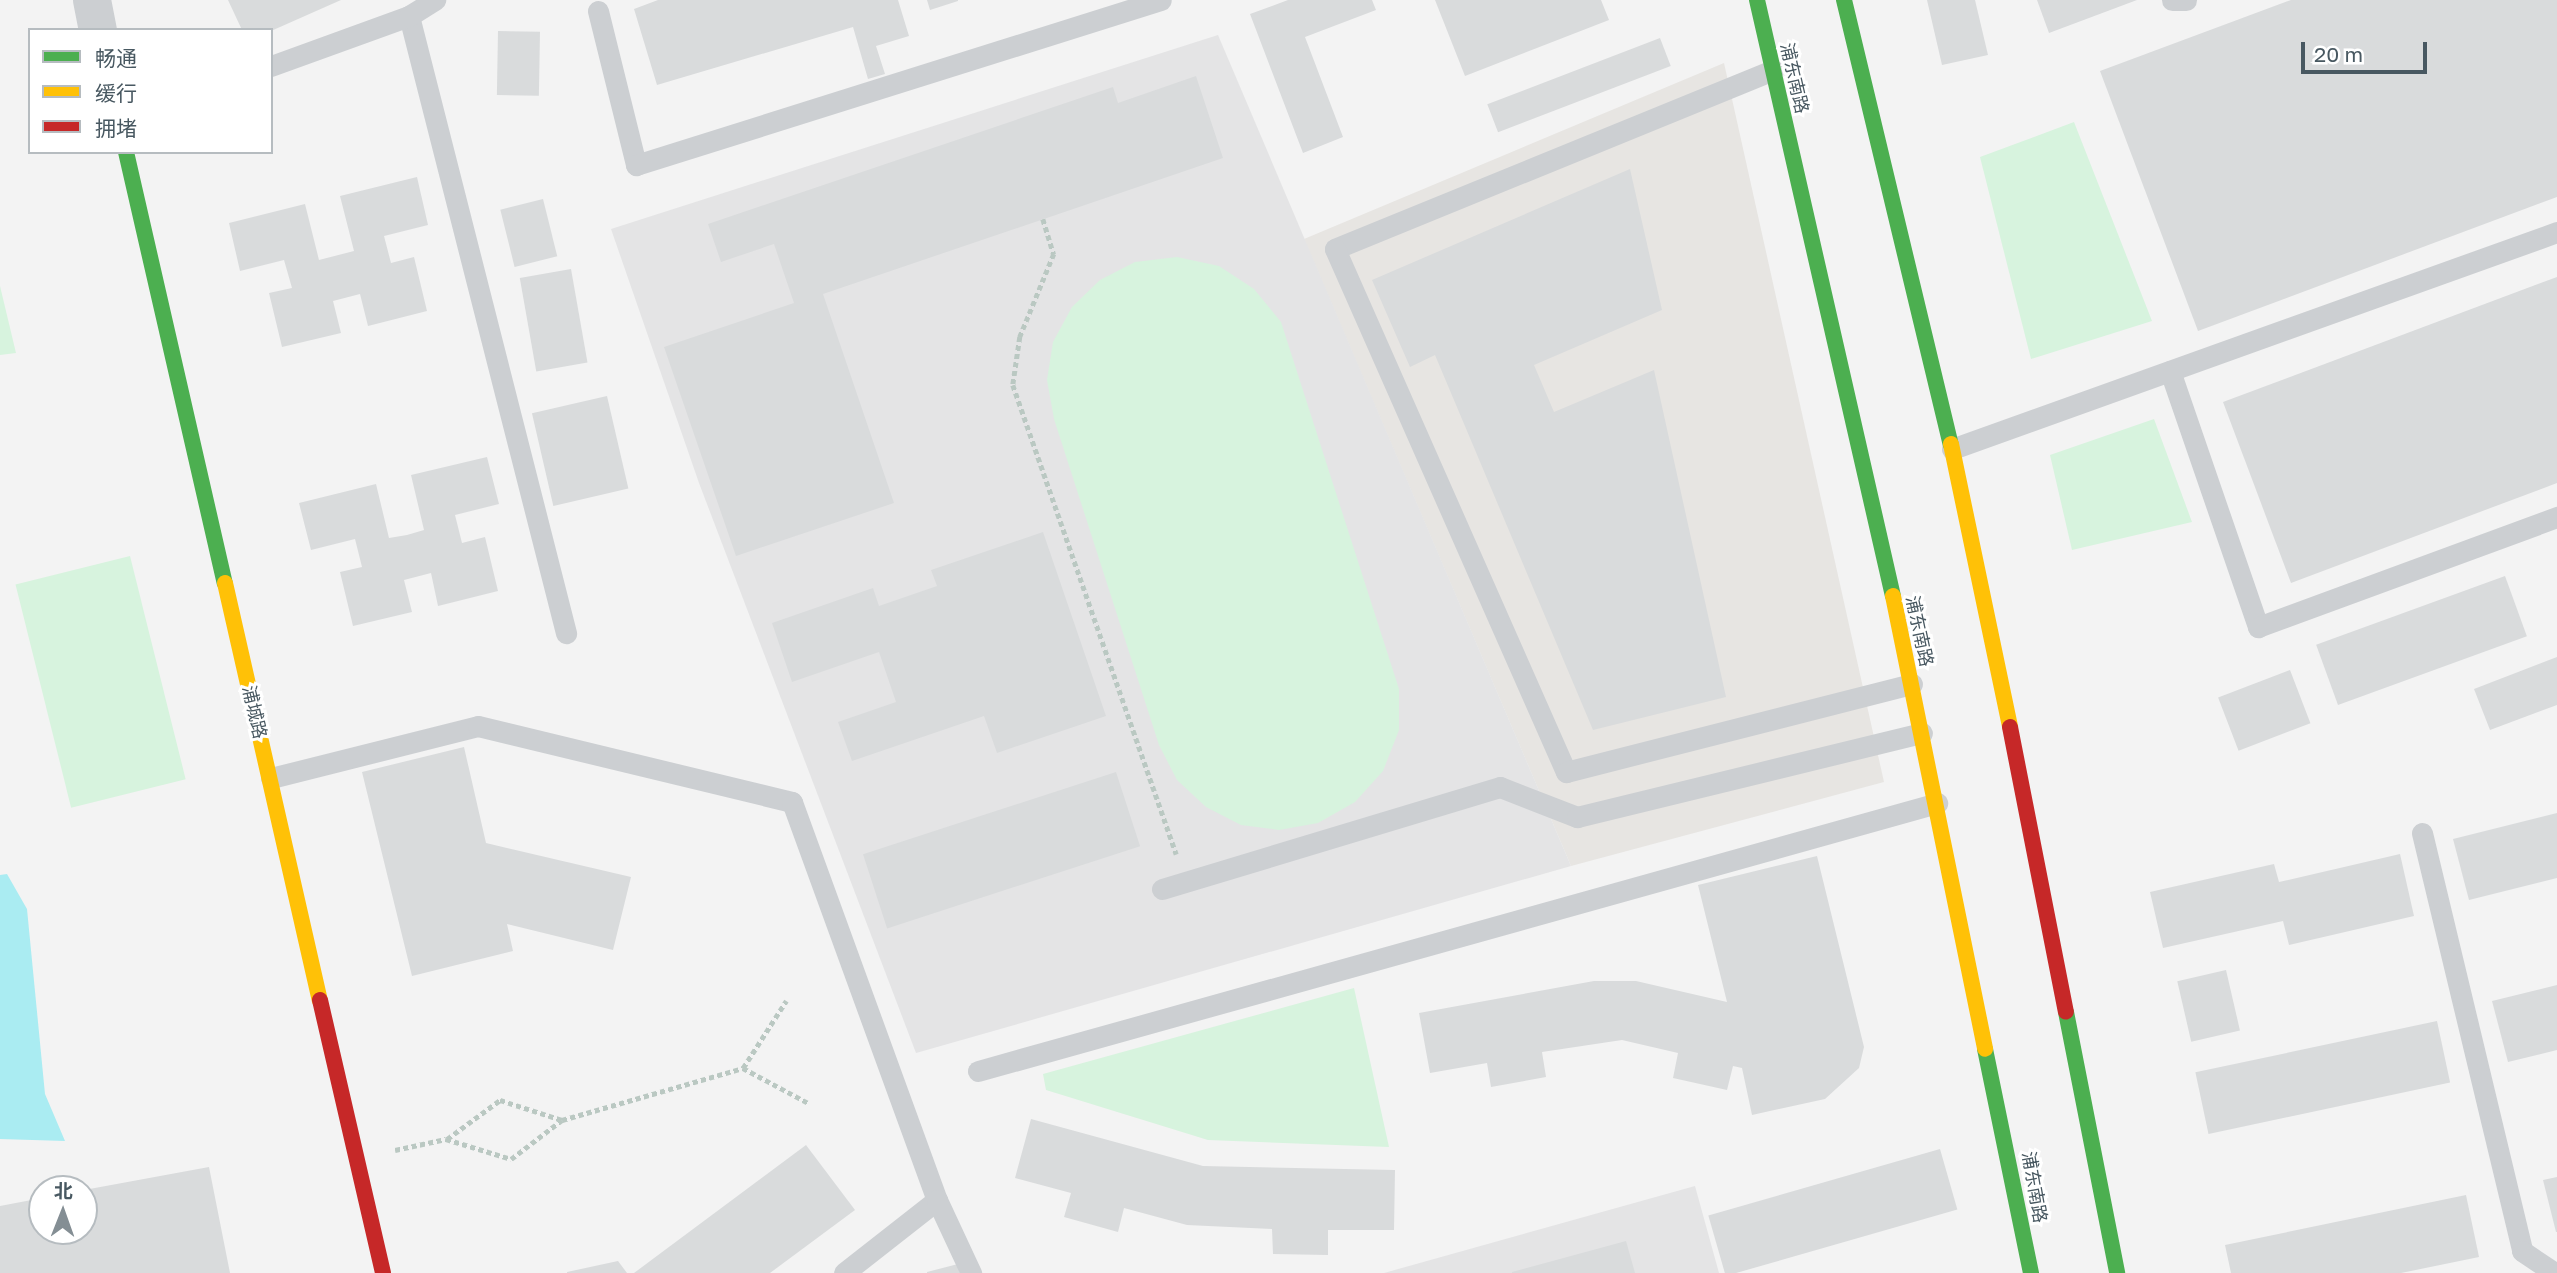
<!DOCTYPE html>
<html>
<head>
<meta charset="utf-8">
<style>
	body { margin:0 }
	#map { position:relative; width:2557px; height:1273px; overflow:hidden; background:#f3f3f3; font-family:"Golos Text","Noto Sans SC",sans-serif }
	div>[style] { position:absolute }
	.commercial>* { inset:0; background:#e7e5e2 }
	.education>* { inset:0; background:#e4e4e5 }
	.green>* { inset:0; background:#d7f3de; transform-origin:0 0 }
	.water>* { inset:0; background:#aaecf2 }
	.building>* { inset:0; background:#d9dbdc; transform-origin:0 0 }
	.path>* { height:4.5px; margin-top:-2.25px; transform-origin:0; background:repeating-linear-gradient(90deg,#bac8c2 0 5px,transparent 0 8.5px) }
	.lane>* { height:21px; margin:-10.5px; padding:0 10.5px; transform-origin:10.5px; border-radius:10.5px; background:#cccfd2 }
	.street>* { height:38px; margin:-19px; padding:0 19px; transform-origin:19px; border-radius:19px; background:#cccfd2 }
	.fast>* { height:16px; margin:-8px; padding:0 8px; transform-origin:8px; border-radius:8px; background:#4caf50 }
	.slow>* { height:16px; margin:-8px; padding:0 8px; transform-origin:8px; border-radius:8px; background:#ffc107 }
	.jam>* { height:16px; margin:-8px; padding:0 8px; transform-origin:8px; border-radius:8px; background:#c62828 }
	span { translate:-50% -50%; white-space:nowrap; text-align:center; line-height:1.15; -webkit-text-stroke:6px #fff; paint-order:stroke }
	.street-label { font-size:18px; color:#485861 }
	.legend { position:absolute; left:28px; top:28px; width:245px; height:126px; box-sizing:border-box; background:#fff; border:2px solid #b6bcc0; margin:0; padding:9px 12px; list-style:none; font-size:21px; color:#485861 }
	.legend li { display:flex; align-items:center; gap:14px; height:35px }
	.legend b { width:35px; border:2px solid #b6bcc0 }
	.north { position:absolute; left:28px; top:1175px; width:70px; height:70px; box-sizing:border-box; background:#fff; border:2px solid #b6bcc0; border-radius:50%; rotate:1deg; font-size:19px; font-weight:700; line-height:28px; text-align:center; color:#485861 }
	.north::after { content:''; display:block; margin:auto; width:24px; height:32px; background:#848e94; clip-path:polygon(50% 0,100% 100%,50% 72%,0 100%) }
	.scale { position:absolute; left:2301px; top:42px; width:126px; height:32px; box-sizing:border-box; border:4px solid #485861; border-top:0; padding-left:9px; font-size:21px; line-height:24px; white-space:nowrap; color:#485861; -webkit-text-stroke:5px #fff; paint-order:stroke }
</style>
</head>
<body>
<div id="map">
	<div class="commercial">
		<div style="clip-path:polygon(1724px 63px,1884px 782px,1571px 866px,1304px 239px)"></div>
	</div>
	<div class="education">
		<div style="clip-path:polygon(1218px 35px,1571px 866px,916px 1053px,699px 483px,611px 229px)"></div>
		<div style="clip-path:polygon(1695px 1186px,1719px 1273px,1384px 1273px)"></div>
	</div>
	<div class="green">
		<div style="clip-path:polygon(2074px 122px,2152px 321px,2031px 359px,1980px 157px)"></div>
		<div style="clip-path:polygon(1177px 257px,1219px 266px,1254px 289px,1281px 322px,1399px 689px,1399px 730px,1383px 771px,1355px 802px,1318px 823px,1279px 830px,1241px 825px,1206px 807px,1177px 780px,1159px 745px,1054px 419px,1047px 380px,1053px 342px,1072px 307px,1100px 280px,1135px 262px)"></div>
		<div style="clip-path:polygon(0 286px,16px 353px,0 355px)"></div>
		<div style="clip-path:polygon(2154px 419px,2192px 522px,2072px 550px,2050px 455px)"></div>
		<div style="left:130px;top:556px;width:230px;height:118px;rotate:76deg"></div>
		<div style="clip-path:polygon(1354px 988px,1389px 1147px,1208px 1140px,1046px 1090px,1043px 1074px)"></div>
	</div>
	<div class="water">
		<div style="clip-path:polygon(7px 874px,27px 909px,45px 1094px,65px 1141px,0 1139px,0 875px)"></div>
	</div>
	<div class="building">
		<div style="clip-path:polygon(228px 0,341px 0,271px 31px,242px 30px)"></div>
		<div style="clip-path:polygon(658px 0,898px 0,909px 36px,876px 46px,885px 74px,868px 79px,853px 27px,657px 85px,634px 9px)"></div>
		<div style="clip-path:polygon(927px 0,958px 0,958px 1px,930px 10px)"></div>
		<div style="clip-path:polygon(1288px 0,1372px 0,1376px 10px,1305px 37px,1343px 137px,1303px 153px,1250px 14px)"></div>
		<div style="clip-path:polygon(1435px 0,1601px 0,1609px 20px,1465px 76px)"></div>
		<div style="clip-path:polygon(1927px 0,1975px 0,1988px 55px,1942px 65px)"></div>
		<div style="clip-path:polygon(2037px 0,2137px 0,2049px 33px)"></div>
		<div style="clip-path:polygon(2291px 0,2557px 0,2557px 197px,2198px 331px,2100px 71px)"></div>
		<div style="left:498px;top:31px;width:42px;height:64px;rotate:1deg"></div>
		<div style="left:1660px;top:38px;width:30px;height:185px;rotate:69deg"></div>
		<div style="clip-path:polygon(1196px 76px,1223px 158px,823px 294px,894px 503px,736px 556px,664px 347px,794px 303px,774px 244px,721px 262px,708px 224px,1113px 87px,1118px 103px)"></div>
		<div style="clip-path:polygon(1630px 169px,1662px 310px,1534px 365px,1554px 412px,1654px 370px,1726px 697px,1593px 730px,1435px 355px,1410px 367px,1372px 280px)"></div>
		<div style="clip-path:polygon(417px 177px,428px 225px,384px 236px,391px 263px,414px 257px,427px 311px,368px 326px,360px 294px,333px 301px,341px 333px,282px 347px,269px 293px,292px 288px,284px 260px,240px 271px,229px 223px,305px 204px,319px 260px,354px 251px,340px 196px)"></div>
		<div style="left:543px;top:199px;width:59px;height:44px;rotate:76deg"></div>
		<div style="left:571px;top:269px;width:95px;height:52px;rotate:80deg"></div>
		<div style="clip-path:polygon(2557px 277px,2557px 483px,2291px 583px,2223px 402px)"></div>
		<div style="left:607px;top:396px;width:95px;height:77px;rotate:77deg"></div>
		<div style="clip-path:polygon(487px 457px,499px 504px,455px 515px,462px 543px,485px 537px,498px 591px,438px 606px,431px 573px,404px 580px,412px 612px,353px 626px,340px 572px,362px 567px,355px 539px,311px 550px,299px 503px,376px 484px,389px 538px,407px 535px,424px 530px,411px 475px)"></div>
		<div style="clip-path:polygon(1043px 532px,1106px 716px,997px 753px,984px 716px,852px 761px,838px 722px,896px 702px,879px 652px,792px 682px,772px 623px,873px 588px,879px 606px,937px 586px,931px 570px)"></div>
		<div style="left:2505px;top:576px;width:64px;height:201px;rotate:70deg"></div>
		<div style="clip-path:polygon(2557px 657px,2557px 705px,2490px 730px,2474px 689px)"></div>
		<div style="left:2290px;top:670px;width:57px;height:77px;rotate:69deg"></div>
		<div style="clip-path:polygon(464px 747px,486px 843px,631px 877px,613px 950px,507px 924px,513px 951px,412px 976px,362px 772px)"></div>
		<div style="left:1116px;top:772px;width:78px;height:266px;rotate:72deg"></div>
		<div style="clip-path:polygon(2557px 813px,2557px 878px,2469px 900px,2453px 839px)"></div>
		<div style="clip-path:polygon(2400px 854px,2414px 916px,2289px 945px,2283px 921px,2163px 948px,2150px 892px,2274px 864px,2279px 882px)"></div>
		<div style="clip-path:polygon(1817px 856px,1864px 1047px,1859px 1068px,1825px 1099px,1752px 1115px,1742px 1068px,1733px 1066px,1727px 1090px,1673px 1078px,1678px 1053px,1622px 1040px,1542px 1052px,1546px 1077px,1491px 1087px,1487px 1063px,1430px 1073px,1419px 1013px,1594px 981px,1636px 981px,1727px 1002px,1698px 885px)"></div>
		<div style="left:2226px;top:970px;width:62px;height:50px;rotate:77deg"></div>
		<div style="clip-path:polygon(2557px 985px,2557px 1050px,2508px 1062px,2492px 1001px)"></div>
		<div style="left:2437px;top:1021px;width:63px;height:247px;rotate:78deg"></div>
		<div style="clip-path:polygon(1031px 1119px,1203px 1166px,1395px 1170px,1394px 1230px,1328px 1230px,1328px 1255px,1273px 1254px,1272px 1229px,1187px 1225px,1124px 1208px,1118px 1232px,1064px 1217px,1071px 1193px,1015px 1178px)"></div>
		<div style="clip-path:polygon(806px 1145px,855px 1210px,770px 1273px,634px 1273px)"></div>
		<div style="left:1940px;top:1149px;width:63px;height:241px;rotate:74deg"></div>
		<div style="clip-path:polygon(209px 1167px,230px 1273px,0 1273px,0 1206px,42px 1198px,42px 1231px,84px 1231px,84px 1190px)"></div>
		<div style="clip-path:polygon(2557px 1177px,2557px 1232px,2556px 1232px,2543px 1180px)"></div>
		<div style="clip-path:polygon(2466px 1195px,2479px 1257px,2401px 1273px,2231px 1273px,2225px 1245px)"></div>
		<div style="clip-path:polygon(1626px 1241px,1635px 1273px,1512px 1273px,1512px 1272px)"></div>
		<div style="clip-path:polygon(618px 1261px,627px 1273px,567px 1273px,567px 1272px)"></div>
		<div style="clip-path:polygon(958px 1264px,960px 1273px,927px 1273px,927px 1272px)"></div>
	</div>
	<div class="path">
		<div style="left:1043px;top:219px;width:37px;rotate:73deg"></div>
		<div style="left:1054px;top:254px;width:90px;rotate:112.3deg"></div>
		<div style="left:1020px;top:337px;width:49px;rotate:98.3deg"></div>
		<div style="left:1013px;top:385px;width:497px;rotate:70.8deg"></div>
		<div style="left:743px;top:1068px;width:76px;rotate:28.2deg"></div>
		<div style="left:447px;top:1139px;width:66px;rotate:-36.3deg"></div>
		<div style="left:500px;top:1100px;width:65px;rotate:17.9deg"></div>
		<div style="left:395px;top:1150px;width:52px;rotate:-12.2deg"></div>
		<div style="left:446px;top:1139px;width:68px;rotate:17.1deg"></div>
		<div style="left:511px;top:1159px;width:64px;rotate:-37.4deg"></div>
		<div style="left:562px;top:1120px;width:188px;rotate:-16deg"></div>
		<div style="left:743px;top:1068px;width:80px;rotate:-57.3deg"></div>
	</div>
	<div class="lane">
		<div style="left:2172px;top:0;width:14px"></div>
		<div style="left:598px;top:11px;width:159px;rotate:76.1deg"></div>
		<div style="left:636px;top:165px;width:550px;rotate:-17.45deg"></div>
		<div style="left:409px;top:16px;width:637px;rotate:75.72deg"></div>
		<div style="left:271px;top:66px;width:147px;rotate:-19.9deg"></div>
		<div style="left:409px;top:16px;width:31px;rotate:-32deg"></div>
		<div style="left:1773px;top:70px;width:473px;rotate:157.8deg"></div>
		<div style="left:1335px;top:249px;width:572px;rotate:66.17deg"></div>
		<div style="left:1566px;top:772px;width:357px;rotate:-14.3deg"></div>
		<div style="left:2170px;top:371px;width:271px;rotate:71deg"></div>
		<div style="left:2258px;top:627px;width:319px;rotate:-20.2deg"></div>
		<div style="left:1952px;top:449px;width:643px;rotate:-19.73deg"></div>
		<div style="left:271px;top:778px;width:213px;rotate:-14.1deg"></div>
		<div style="left:478px;top:726px;width:323px;rotate:13.6deg"></div>
		<div style="left:792px;top:802px;width:424px;rotate:70deg"></div>
		<div style="left:937px;top:1200px;width:118px;rotate:141.9deg"></div>
		<div style="left:2422px;top:833px;width:430px;rotate:76.5deg"></div>
		<div style="left:2522px;top:1251px;width:40px;rotate:34deg"></div>
		<div style="left:1162px;top:889px;width:353px;rotate:-16.8deg"></div>
		<div style="left:1500px;top:787px;width:83px;rotate:21.3deg"></div>
		<div style="left:1577px;top:817px;width:355px;rotate:-13.7deg"></div>
		<div style="left:978px;top:1071px;width:996px;rotate:-15.61deg"></div>
		<div style="left:937px;top:1200px;width:81px;rotate:65deg"></div>
	</div>
	<div class="street">
		<div style="left:92px;top:0;width:31px;rotate:79deg"></div>
	</div>
	<div class="fast">
		<div style="left:1757px;top:0;width:611px;rotate:77.15deg"></div>
		<div style="left:1844px;top:0;width:457px;rotate:76.5deg"></div>
		<div style="left:126px;top:152px;width:442px;rotate:77.1deg"></div>
		<div style="left:2066px;top:1012px;width:266px;rotate:78.9deg"></div>
		<div style="left:1985px;top:1049px;width:229px;rotate:78.4deg"></div>
	</div>
	<div class="slow">
		<div style="left:1951px;top:444px;width:289px;rotate:78.2deg"></div>
		<div style="left:225px;top:583px;width:428px;rotate:77.2deg"></div>
		<div style="left:1893px;top:596px;width:462px;rotate:78.5deg"></div>
	</div>
	<div class="jam">
		<div style="left:2010px;top:727px;width:290px;rotate:78.9deg"></div>
		<div style="left:320px;top:1000px;width:280px;rotate:77deg"></div>
	</div>
	<div class="street-label">
		<span style="left:1795px;top:78px;rotate:77deg">浦东南路</span>
		<span style="left:1920px;top:631px;rotate:78deg">浦东南路</span>
		<span style="left:255px;top:712px;rotate:77deg">浦城路</span>
		<span style="left:2035px;top:1187px;rotate:80deg">浦东南路</span>
	</div>
	<ul class="legend">
	<li><b style="height:9px;background:#4caf50"></b>畅通</li>
	<li><b style="height:9px;background:#ffc107"></b>缓行</li>
	<li><b style="height:9px;background:#c62828"></b>拥堵</li>
	</ul>
	<div class="north">北</div>
	<div class="scale">20 m</div>
</div>
</body>
</html>
